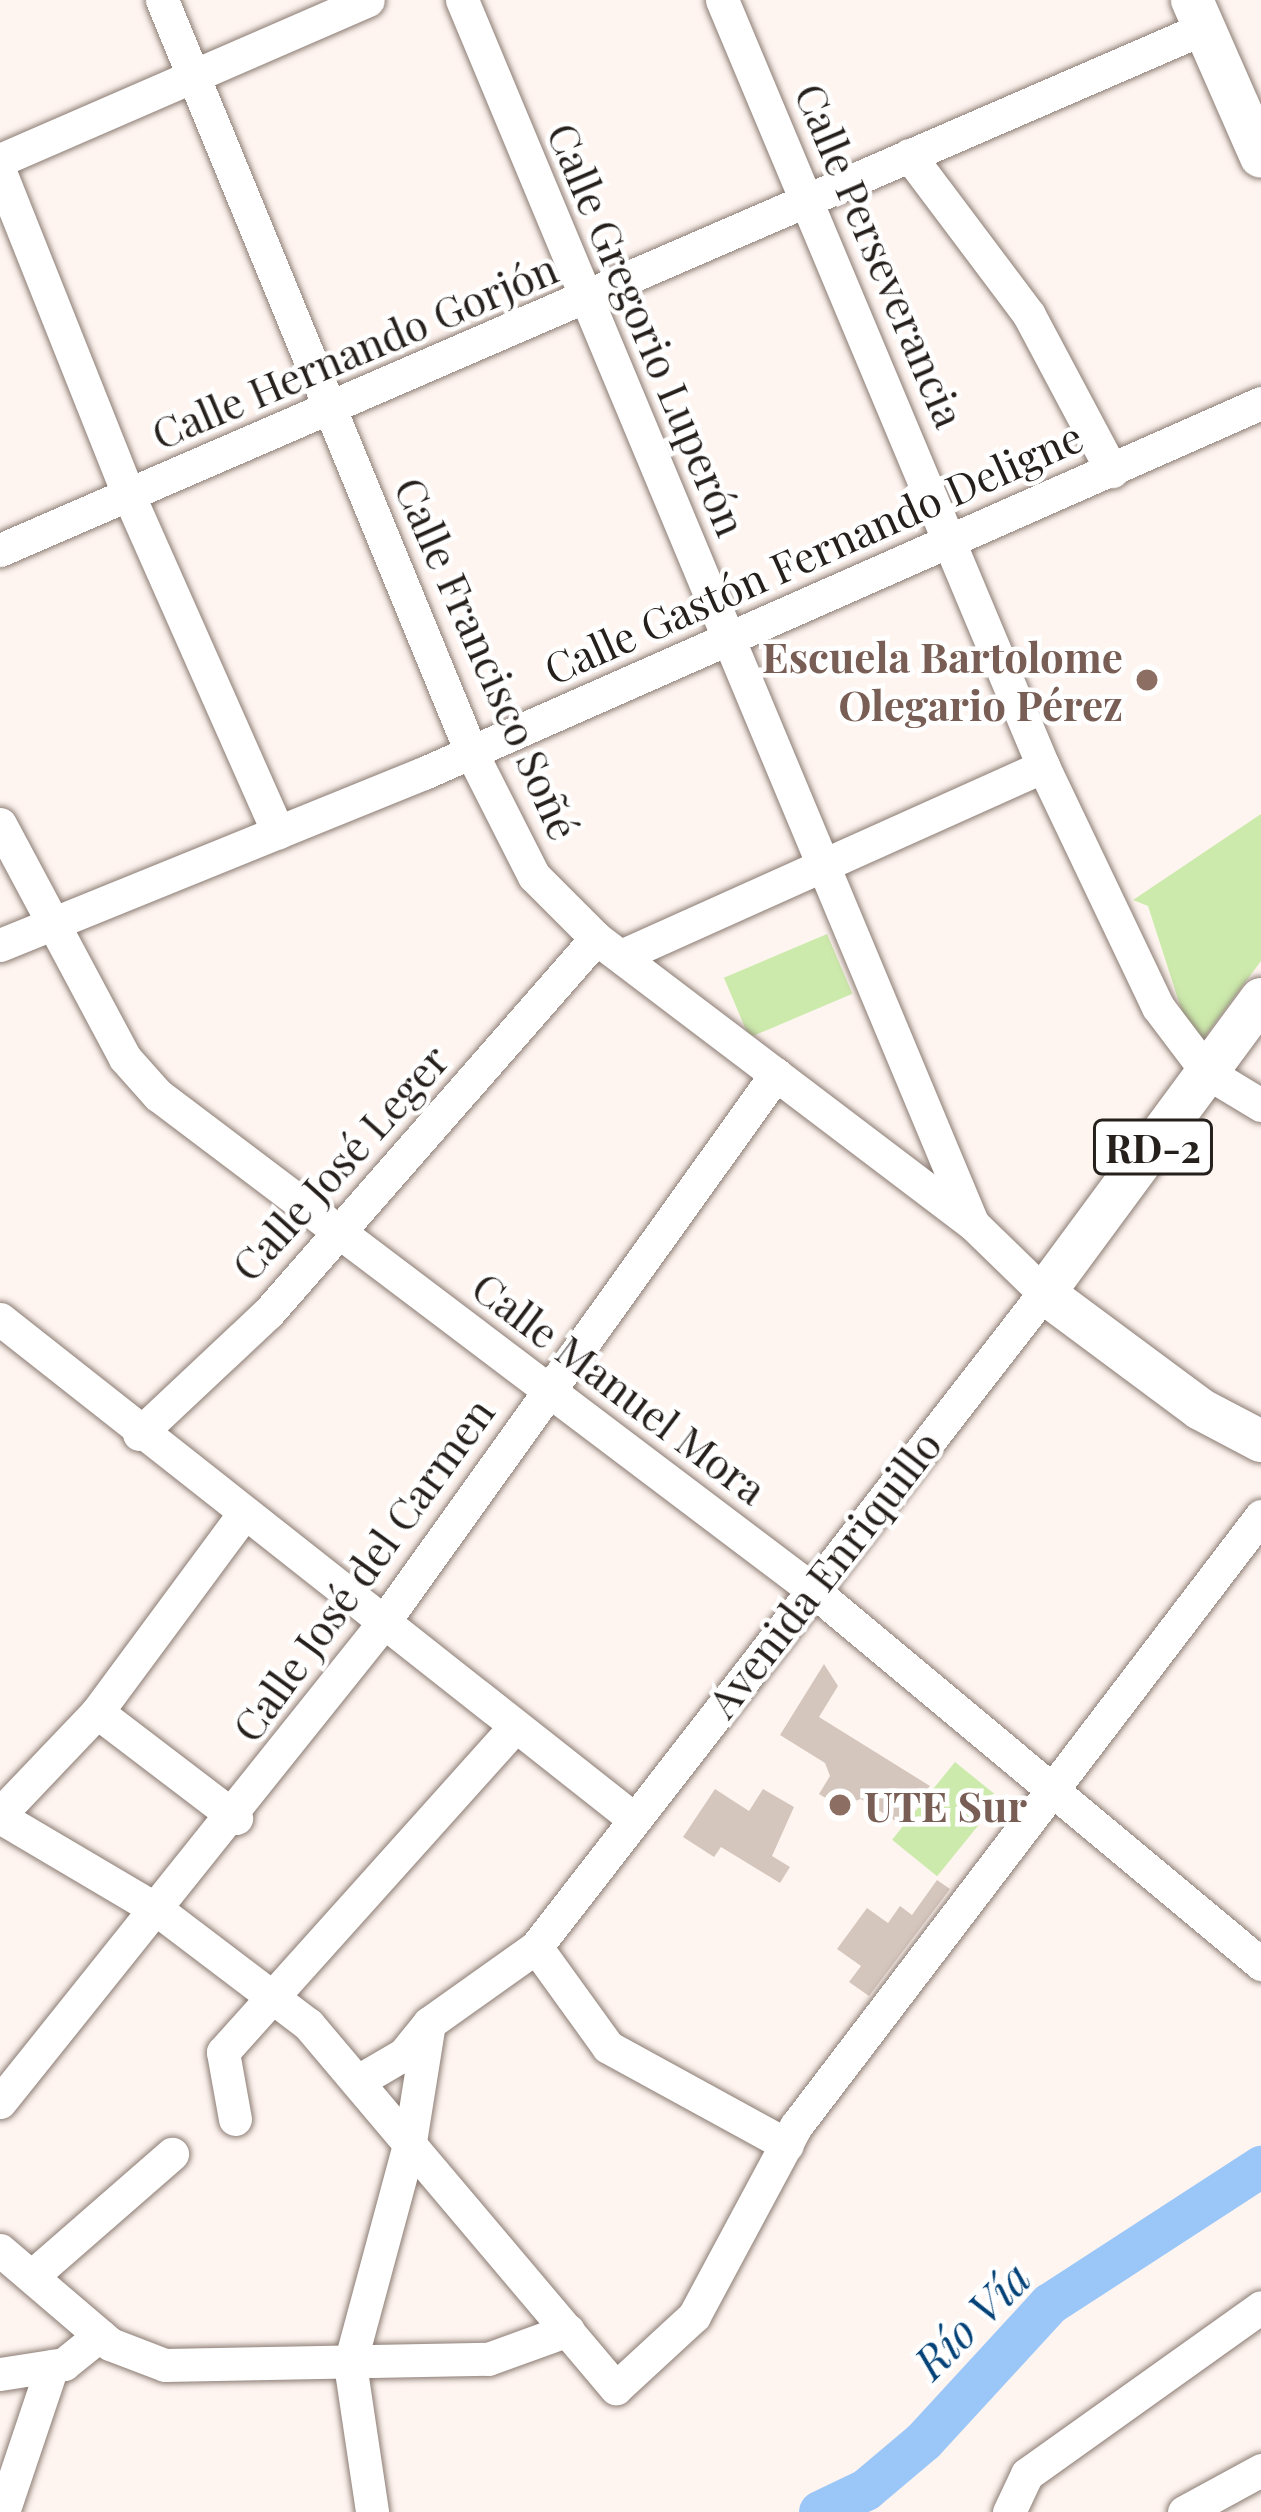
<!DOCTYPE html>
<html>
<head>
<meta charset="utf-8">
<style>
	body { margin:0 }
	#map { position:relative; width:1261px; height:2512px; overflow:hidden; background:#fff5f0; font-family:"Playfair Display",serif }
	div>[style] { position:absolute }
	.green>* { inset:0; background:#cceaac; transform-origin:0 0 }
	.river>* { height:42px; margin:-21px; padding:0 21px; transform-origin:21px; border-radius:21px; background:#9bc7f8 }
	.building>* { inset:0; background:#d5c6bd }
	.roads { filter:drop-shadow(0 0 3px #8b7c74) drop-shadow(0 0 3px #8b7c74) }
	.minor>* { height:33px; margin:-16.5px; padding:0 16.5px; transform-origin:16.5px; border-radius:16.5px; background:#fff }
	.major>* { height:42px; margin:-21px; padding:0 21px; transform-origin:21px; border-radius:21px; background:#fff }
	.dots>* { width:33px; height:33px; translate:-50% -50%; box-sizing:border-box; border:6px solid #fff; border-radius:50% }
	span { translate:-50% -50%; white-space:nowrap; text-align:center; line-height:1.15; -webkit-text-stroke:9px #fff; paint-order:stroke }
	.shield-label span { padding:3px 9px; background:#fff; border:3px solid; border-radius:9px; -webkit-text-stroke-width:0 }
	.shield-label { font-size:39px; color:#26201d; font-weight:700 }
	.street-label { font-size:42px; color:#26201d }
	.education-label { font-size:42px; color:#785e54; font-weight:700 }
	.right { translate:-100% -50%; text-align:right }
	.left { translate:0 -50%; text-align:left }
	.water-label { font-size:45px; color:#034177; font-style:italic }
</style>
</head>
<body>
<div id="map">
	<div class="green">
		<div style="clip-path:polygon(1261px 814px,1261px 961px,1204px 1038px,1187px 1027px,1148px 906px,1133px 900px)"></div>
		<div style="left:827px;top:934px;width:65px;height:112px;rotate:67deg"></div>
		<div style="left:955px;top:1762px;width:58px;height:100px;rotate:39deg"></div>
	</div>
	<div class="river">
		<div style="left:820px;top:2512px;width:51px;rotate:-25.6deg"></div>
		<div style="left:866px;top:2490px;width:76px;rotate:-40.2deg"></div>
		<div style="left:924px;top:2441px;width:186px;rotate:-47.4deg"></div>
		<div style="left:1050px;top:2304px;width:252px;rotate:-33deg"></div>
	</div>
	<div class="building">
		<div style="clip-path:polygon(824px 1664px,838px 1686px,819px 1717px,930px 1786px,897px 1822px,861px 1799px,839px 1806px,819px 1794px,830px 1776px,825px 1763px,780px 1735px)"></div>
		<div style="clip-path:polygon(715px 1789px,749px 1811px,763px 1789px,794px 1807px,772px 1856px,790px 1867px,780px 1883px,721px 1847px,714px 1857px,683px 1837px)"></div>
		<div style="clip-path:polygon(937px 1880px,950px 1889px,869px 1996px,849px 1982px,861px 1966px,837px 1949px,867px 1908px,888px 1923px,900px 1906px,912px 1915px)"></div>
	</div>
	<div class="roads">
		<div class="minor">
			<div style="left:162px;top:0;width:813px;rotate:67.66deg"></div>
			<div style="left:471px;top:752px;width:139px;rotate:63.1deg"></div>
			<div style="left:534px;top:876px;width:88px;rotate:45deg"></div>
			<div style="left:596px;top:938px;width:473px;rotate:37.2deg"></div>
			<div style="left:973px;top:1224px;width:99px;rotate:44.2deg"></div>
			<div style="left:1044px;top:1293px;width:828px;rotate:127.84deg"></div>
			<div style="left:536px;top:1947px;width:131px;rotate:144.6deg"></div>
			<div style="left:429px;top:2023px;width:120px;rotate:99.1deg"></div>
			<div style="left:410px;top:2141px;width:231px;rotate:105.1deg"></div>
			<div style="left:350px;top:2364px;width:150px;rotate:81.5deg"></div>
			<div style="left:462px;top:0;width:1324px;rotate:67.35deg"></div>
			<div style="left:722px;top:0;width:831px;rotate:67.26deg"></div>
			<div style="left:1043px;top:766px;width:267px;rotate:64.5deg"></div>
			<div style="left:1158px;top:1007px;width:83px;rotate:52.9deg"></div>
			<div style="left:1208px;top:1073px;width:62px;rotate:31.1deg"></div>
			<div style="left:909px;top:155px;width:200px;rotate:53.1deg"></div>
			<div style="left:1029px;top:315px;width:177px;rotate:62deg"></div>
			<div style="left:0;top:160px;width:401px;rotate:-23.5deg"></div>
			<div style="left:0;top:172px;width:349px;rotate:68.3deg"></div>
			<div style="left:129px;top:496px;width:368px;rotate:66.1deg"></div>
			<div style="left:0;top:550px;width:1312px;rotate:-23.44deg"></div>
			<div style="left:0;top:824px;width:265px;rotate:61.9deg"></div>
			<div style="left:125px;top:1058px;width:50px;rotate:48.3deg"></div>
			<div style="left:158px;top:1095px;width:816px;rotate:37.08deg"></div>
			<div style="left:809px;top:1587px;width:589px;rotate:39.83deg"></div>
			<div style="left:0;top:945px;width:458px;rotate:-22.1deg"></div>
			<div style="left:424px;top:773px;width:915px;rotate:-23.85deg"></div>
			<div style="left:621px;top:956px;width:463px;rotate:-24.2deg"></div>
			<div style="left:0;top:1319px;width:807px;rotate:38.26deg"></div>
			<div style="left:139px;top:1434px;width:177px;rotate:-43.2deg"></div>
			<div style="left:268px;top:1313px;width:498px;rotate:-48.8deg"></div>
			<div style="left:97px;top:1712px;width:175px;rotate:37.3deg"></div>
			<div style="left:0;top:1814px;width:141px;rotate:-46.4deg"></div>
			<div style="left:97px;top:1712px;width:244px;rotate:-53.5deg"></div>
			<div style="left:0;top:1817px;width:185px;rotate:30.6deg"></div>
			<div style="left:159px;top:1911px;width:187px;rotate:37.2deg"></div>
			<div style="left:308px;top:2024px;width:477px;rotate:49.8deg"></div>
			<div style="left:616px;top:2388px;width:106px;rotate:-42.7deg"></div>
			<div style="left:694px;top:2316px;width:216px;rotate:-61.8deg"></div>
			<div style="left:796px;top:2126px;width:767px;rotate:-52.68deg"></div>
			<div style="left:536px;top:1947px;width:123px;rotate:54.2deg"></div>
			<div style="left:608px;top:2047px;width:204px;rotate:28.7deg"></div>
			<div style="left:358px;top:2081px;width:53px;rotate:-30.4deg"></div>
			<div style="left:404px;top:2054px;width:38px;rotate:-51deg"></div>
			<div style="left:0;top:2102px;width:608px;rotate:-51.34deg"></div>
			<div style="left:380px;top:1627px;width:680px;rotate:-54.39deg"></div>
			<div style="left:235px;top:2119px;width:68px;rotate:-100.2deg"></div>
			<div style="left:223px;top:2052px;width:435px;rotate:-48.1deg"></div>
			<div style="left:0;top:2250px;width:145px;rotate:40.5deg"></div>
			<div style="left:110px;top:2344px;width:59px;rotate:20.9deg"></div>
			<div style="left:165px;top:2365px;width:323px;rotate:-1.1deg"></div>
			<div style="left:488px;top:2359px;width:85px;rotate:-19.9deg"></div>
			<div style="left:32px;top:2276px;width:186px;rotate:-41.1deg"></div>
			<div style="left:0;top:2374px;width:65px;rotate:-8.9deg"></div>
			<div style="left:64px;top:2364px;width:46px;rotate:-38.9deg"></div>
			<div style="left:3px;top:2512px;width:154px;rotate:-71.4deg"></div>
			<div style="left:1009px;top:2512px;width:42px;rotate:-64.7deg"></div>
			<div style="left:1027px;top:2474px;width:287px;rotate:-35.5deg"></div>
			<div style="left:1184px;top:2512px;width:88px;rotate:-28.6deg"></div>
		</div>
		<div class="major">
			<div style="left:1192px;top:0;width:171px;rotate:66.3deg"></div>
			<div style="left:1261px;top:999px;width:365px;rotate:126.4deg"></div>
			<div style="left:1044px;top:1293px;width:194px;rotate:36.6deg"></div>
			<div style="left:1200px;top:1409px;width:69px;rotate:27.7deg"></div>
		</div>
	</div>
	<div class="dots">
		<div style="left:1147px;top:680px;background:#8d6e63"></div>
		<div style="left:840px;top:1805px;background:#8d6e63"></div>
	</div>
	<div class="shield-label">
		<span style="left:1153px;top:1147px">RD-2</span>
	</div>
	<div class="street-label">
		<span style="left:881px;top:255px;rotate:67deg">Calle Perseverancia</span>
		<span style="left:648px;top:329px;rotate:67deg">Calle Gregorio Luperón</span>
		<span style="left:354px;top:350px;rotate:-23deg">Calle Hernando Gorjón</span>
		<span style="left:813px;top:552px;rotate:-24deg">Calle Gastón Fernando Deligne</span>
		<span style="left:488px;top:658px;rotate:66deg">Calle Francisco Soñé</span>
		<span style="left:339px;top:1162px;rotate:-48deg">Calle José Leger</span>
		<span style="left:620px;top:1387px;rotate:37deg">Calle Manuel Mora</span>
		<span style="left:362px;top:1569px;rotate:-54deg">Calle José del Carmen</span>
		<span style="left:823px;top:1573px;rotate:-52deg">Avenida Enriquillo</span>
	</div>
	<div class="education-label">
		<span class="right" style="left:1123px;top:680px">Escuela Bartolome<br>Olegario Pérez</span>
		<span class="left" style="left:864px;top:1805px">UTE Sur</span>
	</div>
	<div class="water-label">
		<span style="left:971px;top:2319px;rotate:-45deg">Río Vía</span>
	</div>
</div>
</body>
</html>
